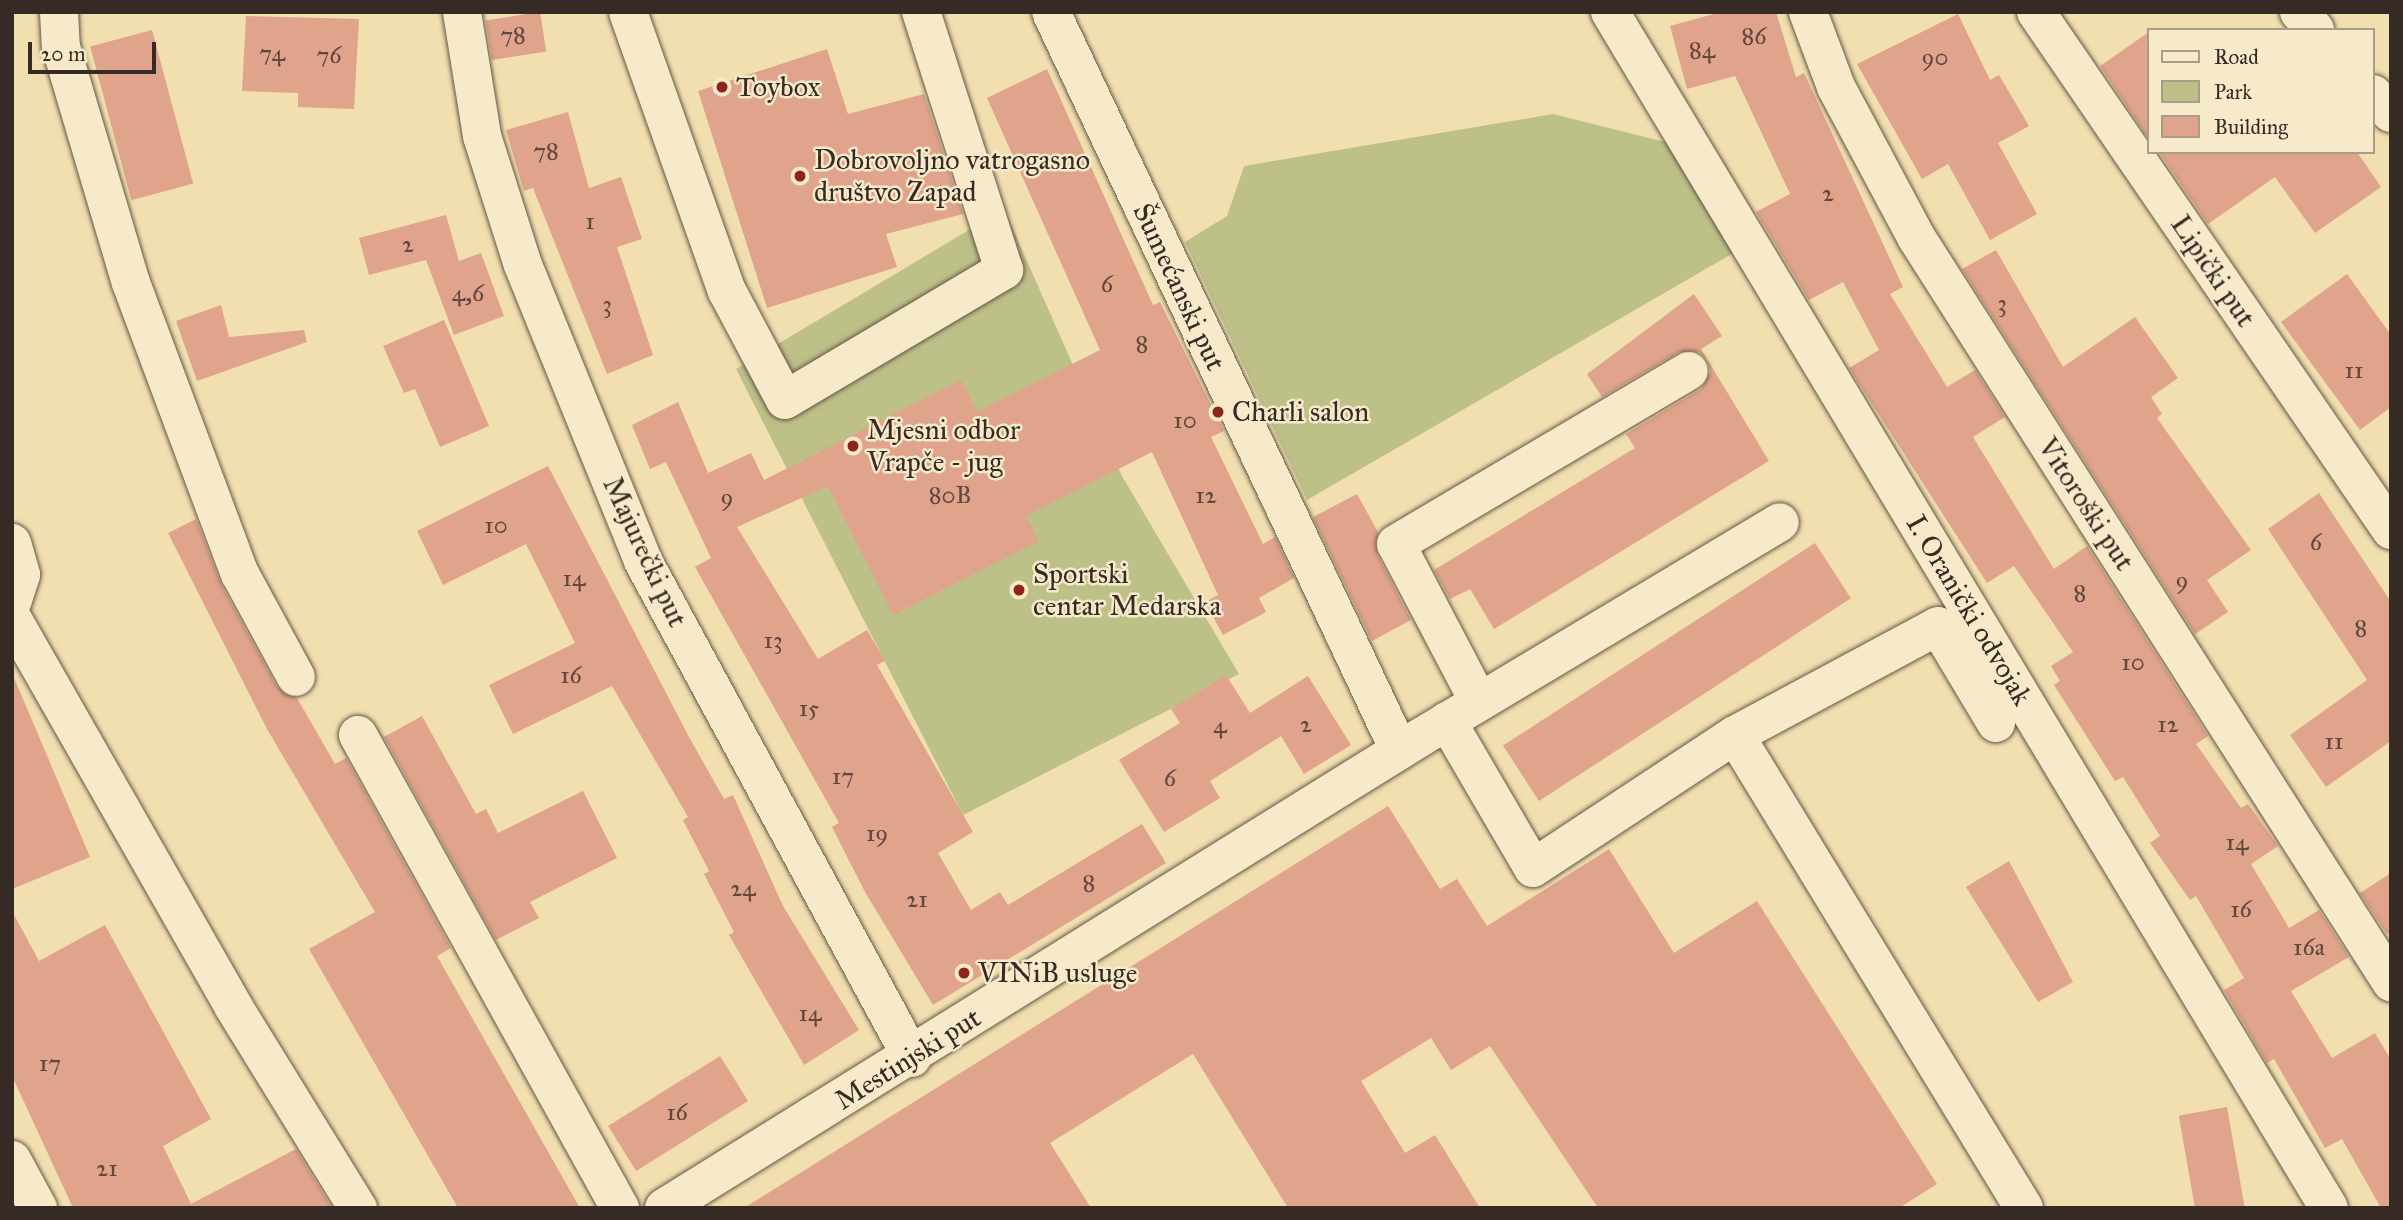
<!DOCTYPE html>
<html>
<head>
<meta charset="utf-8">
<style>
	body { margin:0 }
	#map { position:relative; width:2403px; height:1220px; overflow:hidden; background:#f2dfaf; font-family:"IM FELL Great Primer",serif }
	div>[style] { position:absolute }
	.green>* { inset:0; background:#bdc188 }
	.building>* { inset:0; background:#e0a38b; transform-origin:0 0 }
	.roads { filter:drop-shadow(0 0 2px #655747) drop-shadow(0 0 2px #655747) }
	.minor>* { height:38px; margin:-19px; padding:0 19px; transform-origin:19px; border-radius:19px; background:#f7eacb }
	.dots>* { width:19px; height:19px; translate:-50% -50%; box-sizing:border-box; border:4px solid #f7eacb; border-radius:50% }
	span { translate:-50% -50%; white-space:nowrap; text-align:center; line-height:1.15; -webkit-text-stroke:5px #f7eacb; paint-order:stroke }
	.number-label { font-size:24px; color:#60483e }
	.number-label span { -webkit-text-stroke-width:0 }
	.poi-label { font-size:28px; color:#362a24 }
	.left { translate:0 -50%; text-align:left }
	.street-label { font-size:28px; color:#362a24 }
	.frame { position:absolute; inset:0; border:14px solid #362a24; pointer-events:none }
	.legend { position:absolute; left:2147px; top:28px; width:228px; height:126px; box-sizing:border-box; background:#f7eacb; border:2px solid #aa9d88; margin:0; padding:9px 12px; list-style:none; font-size:21px; color:#362a24 }
	.legend li { display:flex; align-items:center; gap:14px; height:35px }
	.legend b { width:35px; border:2px solid #aa9d88 }
	.scale { position:absolute; left:28px; top:42px; width:128px; height:32px; box-sizing:border-box; border:4px solid #362a24; border-top:0; padding-left:9px; font-size:21px; line-height:24px; white-space:nowrap; color:#362a24; -webkit-text-stroke:5px #f7eacb; paint-order:stroke }
</style>
</head>
<body>
<div id="map">
	<div class="green">
		<div style="clip-path:polygon(1553px 114px,1677px 145px,1742px 248px,1307px 500px,1185px 242px,1227px 216px,1244px 166px)"></div>
		<div style="clip-path:polygon(1004px 209px,1122px 476px,1239px 674px,963px 815px,736px 369px)"></div>
	</div>
	<div class="building">
		<div style="left:540px;top:12px;width:40px;height:55px;rotate:81deg"></div>
		<div style="clip-path:polygon(1721px 12px,1776px 12px,1796px 77px,1804px 73px,1903px 287px,1890px 294px,1947px 387px,1975px 370px,2005px 417px,1973px 437px,2054px 569px,2087px 546px,2208px 736px,2196px 744px,2241px 808px,2248px 804px,2278px 846px,2251px 864px,2289px 928px,2319px 910px,2349px 957px,2291px 991px,2332px 1058px,2375px 1033px,2391px 1060px,2391px 1208px,2381px 1208px,2342px 1139px,2325px 1148px,2274px 1059px,2267px 1063px,2224px 990px,2244px 978px,2196px 896px,2190px 900px,2150px 843px,2160px 836px,2123px 777px,2115px 781px,2054px 685px,2060px 681px,2051px 666px,2073px 652px,2014px 566px,1987px 583px,1849px 368px,1879px 350px,1843px 282px,1809px 300px,1756px 212px,1790px 194px,1735px 76px,1687px 89px,1670px 26px)"></div>
		<div style="clip-path:polygon(1958px 14px,1990px 80px,1999px 75px,2029px 126px,1998px 143px,2037px 214px,1990px 240px,1948px 164px,1922px 179px,1857px 64px)"></div>
		<div style="clip-path:polygon(246px 16px,359px 19px,354px 109px,298px 107px,298px 93px,242px 91px)"></div>
		<div style="left:152px;top:30px;width:159px;height:64px;rotate:75deg"></div>
		<div style="clip-path:polygon(2149px 32px,2149px 139px,2100px 66px)"></div>
		<div style="clip-path:polygon(827px 49px,848px 114px,924px 94px,963px 214px,886px 234px,897px 267px,767px 308px,698px 91px)"></div>
		<div style="clip-path:polygon(1047px 69px,1153px 305px,1160px 302px,1224px 431px,1211px 437px,1263px 544px,1275px 537px,1294px 578px,1259px 598px,1266px 612px,1223px 635px,1205px 602px,1218px 595px,1152px 452px,1026px 516px,1039px 541px,893px 615px,828px 486px,737px 527px,818px 659px,867px 630px,885px 661px,877px 665px,973px 832px,938px 853px,971px 910px,1000px 892px,1008px 905px,1142px 824px,1166px 863px,933px 1005px,865px 892px,832px 827px,839px 823px,695px 567px,711px 558px,666px 462px,650px 469px,632px 425px,678px 402px,708px 473px,751px 453px,764px 480px,961px 380px,977px 412px,1100px 350px,987px 98px)"></div>
		<div style="clip-path:polygon(568px 112px,589px 188px,621px 177px,642px 239px,617px 247px,653px 355px,607px 374px,533px 188px,524px 191px,506px 130px)"></div>
		<div style="clip-path:polygon(2159px 152px,2357px 152px,2381px 187px,2315px 233px,2275px 177px,2208px 224px)"></div>
		<div style="clip-path:polygon(446px 215px,459px 261px,481px 253px,504px 316px,454px 335px,426px 260px,369px 275px,359px 238px)"></div>
		<div style="clip-path:polygon(1996px 250px,2063px 367px,2135px 317px,2178px 378px,2151px 397px,2162px 414px,2157px 418px,2251px 550px,2207px 580px,2228px 612px,2195px 634px,1962px 269px)"></div>
		<div style="clip-path:polygon(2347px 274px,2391px 335px,2391px 407px,2360px 430px,2281px 322px)"></div>
		<div style="clip-path:polygon(1694px 294px,1722px 336px,1701px 349px,1707px 359px,1699px 352px,1679px 352px,1602px 397px,1587px 374px)"></div>
		<div style="clip-path:polygon(221px 305px,229px 337px,304px 330px,307px 342px,197px 381px,176px 321px)"></div>
		<div style="clip-path:polygon(444px 320px,489px 426px,440px 447px,415px 389px,404px 393px,383px 346px)"></div>
		<div style="clip-path:polygon(1707px 359px,1769px 461px,1494px 629px,1470px 589px,1450px 599px,1434px 570px,1635px 448px,1626px 434px,1701px 389px,1711px 371px)"></div>
		<div style="clip-path:polygon(548px 466px,689px 737px,724px 799px,733px 795px,783px 906px,859px 1030px,804px 1065px,729px 935px,734px 932px,704px 874px,709px 871px,683px 820px,688px 817px,612px 686px,513px 734px,489px 685px,575px 643px,526px 544px,443px 585px,417px 531px)"></div>
		<div style="clip-path:polygon(2319px 493px,2391px 602px,2391px 741px,2326px 787px,2290px 735px,2367px 680px,2268px 529px)"></div>
		<div style="clip-path:polygon(1357px 494px,1378px 532px,1377px 554px,1411px 620px,1372px 641px,1313px 517px)"></div>
		<div style="clip-path:polygon(196px 519px,221px 584px,277px 687px,297px 698px,335px 764px,346px 758px,451px 948px,437px 956px,580px 1208px,458px 1208px,309px 949px,375px 912px,267px 729px,168px 533px)"></div>
		<div style="left:1815px;top:543px;width:66px;height:372px;rotate:57deg"></div>
		<div style="clip-path:polygon(12px 673px,90px 857px,12px 889px)"></div>
		<div style="clip-path:polygon(1226px 675px,1250px 713px,1308px 676px,1351px 745px,1304px 774px,1281px 736px,1210px 781px,1220px 798px,1164px 832px,1119px 760px,1180px 723px,1171px 709px)"></div>
		<div style="clip-path:polygon(422px 716px,476px 814px,486px 809px,498px 833px,583px 791px,617px 858px,530px 902px,539px 918px,496px 940px,384px 737px)"></div>
		<div style="clip-path:polygon(1388px 806px,1440px 889px,1457px 879px,1487px 926px,1609px 849px,1674px 953px,1757px 901px,1937px 1184px,1899px 1208px,1598px 1208px,1490px 1046px,1451px 1070px,1431px 1038px,1361px 1081px,1405px 1153px,1435px 1135px,1480px 1208px,1288px 1208px,1193px 1054px,1050px 1143px,1091px 1208px,744px 1208px)"></div>
		<div style="clip-path:polygon(2009px 861px,2073px 982px,2038px 1002px,1966px 887px)"></div>
		<div style="clip-path:polygon(2391px 873px,2391px 932px,2387px 934px,2360px 893px)"></div>
		<div style="clip-path:polygon(12px 911px,39px 961px,105px 925px,211px 1119px,163px 1146px,191px 1204px,296px 1149px,332px 1208px,73px 1208px,12px 1076px)"></div>
		<div style="left:720px;top:1056px;width:53px;height:132px;rotate:58deg"></div>
		<div style="left:2227px;top:1107px;width:103px;height:49px;rotate:80deg"></div>
	</div>
	<div class="roads">
		<div class="minor">
			<div style="left:59px;top:12px;width:35px;rotate:87deg"></div>
			<div style="left:61px;top:47px;width:246px;rotate:73.5deg"></div>
			<div style="left:131px;top:283px;width:311px;rotate:69.5deg"></div>
			<div style="left:240px;top:574px;width:117px;rotate:61.5deg"></div>
			<div style="left:462px;top:12px;width:126px;rotate:80.8deg"></div>
			<div style="left:482px;top:136px;width:135px;rotate:72.4deg"></div>
			<div style="left:523px;top:265px;width:319px;rotate:67.9deg"></div>
			<div style="left:643px;top:561px;width:565px;rotate:61.58deg"></div>
			<div style="left:628px;top:12px;width:296px;rotate:70.5deg"></div>
			<div style="left:727px;top:291px;width:123px;rotate:62deg"></div>
			<div style="left:785px;top:400px;width:255px;rotate:-30.7deg"></div>
			<div style="left:1004px;top:270px;width:271px;rotate:-107.8deg"></div>
			<div style="left:1051px;top:12px;width:816px;rotate:64.75deg"></div>
			<div style="left:1610px;top:12px;width:1395px;rotate:58.99deg"></div>
			<div style="left:1808px;top:12px;width:80px;rotate:69.5deg"></div>
			<div style="left:1836px;top:87px;width:170px;rotate:61.9deg"></div>
			<div style="left:1916px;top:237px;width:884px;rotate:57.48deg"></div>
			<div style="left:2036px;top:12px;width:628px;rotate:55.58deg"></div>
			<div style="left:2299px;top:12px;width:24px;rotate:48deg"></div>
			<div style="left:2373px;top:94px;width:26px;rotate:47deg"></div>
			<div style="left:12px;top:543px;width:33px;rotate:74deg"></div>
			<div style="left:21px;top:575px;width:28px;rotate:108deg"></div>
			<div style="left:12px;top:618px;width:447px;rotate:60.3deg"></div>
			<div style="left:233px;top:1006px;width:238px;rotate:58.3deg"></div>
			<div style="left:1479px;top:702px;width:178px;rotate:-117.7deg"></div>
			<div style="left:1396px;top:544px;width:340px;rotate:-30.6deg"></div>
			<div style="left:1447px;top:721px;width:170px;rotate:59.7deg"></div>
			<div style="left:1533px;top:868px;width:242px;rotate:-33.4deg"></div>
			<div style="left:1735px;top:735px;width:230px;rotate:-28.2deg"></div>
			<div style="left:1938px;top:626px;width:113px;rotate:59.1deg"></div>
			<div style="left:358px;top:735px;width:541px;rotate:61.02deg"></div>
			<div style="left:1735px;top:735px;width:554px;rotate:58.58deg"></div>
			<div style="left:12px;top:1160px;width:55px;rotate:61.6deg"></div>
			<div style="left:664px;top:1208px;width:892px;rotate:-31.89deg"></div>
			<div style="left:1421px;top:737px;width:418px;rotate:-30.9deg"></div>
		</div>
	</div>
	<div class="dots">
		<div style="left:722px;top:87px;background:#8f2418"></div>
		<div style="left:800px;top:176px;background:#8f2418"></div>
		<div style="left:1218px;top:412px;background:#8f2418"></div>
		<div style="left:853px;top:446px;background:#8f2418"></div>
		<div style="left:1019px;top:590px;background:#8f2418"></div>
		<div style="left:964px;top:973px;background:#8f2418"></div>
	</div>
	<div class="number-label">
		<span style="left:513px;top:36px">78</span>
		<span style="left:1754px;top:37px">86</span>
		<span style="left:1702px;top:51px">84</span>
		<span style="left:272px;top:54px">74</span>
		<span style="left:329px;top:56px">76</span>
		<span style="left:1935px;top:58px">90</span>
		<span style="left:546px;top:152px">78</span>
		<span style="left:1828px;top:194px">2</span>
		<span style="left:590px;top:222px">1</span>
		<span style="left:408px;top:245px">2</span>
		<span style="left:1107px;top:285px">6</span>
		<span style="left:468px;top:294px">4,6</span>
		<span style="left:2002px;top:304px">3</span>
		<span style="left:607px;top:305px">3</span>
		<span style="left:1142px;top:345px">8</span>
		<span style="left:2354px;top:371px">11</span>
		<span style="left:1185px;top:421px">10</span>
		<span style="left:950px;top:496px">80B</span>
		<span style="left:1206px;top:496px">12</span>
		<span style="left:727px;top:498px">9</span>
		<span style="left:496px;top:526px">10</span>
		<span style="left:2316px;top:543px">6</span>
		<span style="left:574px;top:579px">14</span>
		<span style="left:2182px;top:581px">9</span>
		<span style="left:2080px;top:594px">8</span>
		<span style="left:2361px;top:629px">8</span>
		<span style="left:773px;top:641px">13</span>
		<span style="left:2133px;top:663px">10</span>
		<span style="left:571px;top:676px">16</span>
		<span style="left:809px;top:709px">15</span>
		<span style="left:1306px;top:725px">2</span>
		<span style="left:2168px;top:725px">12</span>
		<span style="left:1220px;top:726px">4</span>
		<span style="left:2334px;top:742px">11</span>
		<span style="left:843px;top:777px">17</span>
		<span style="left:1170px;top:779px">6</span>
		<span style="left:877px;top:834px">19</span>
		<span style="left:2237px;top:843px">14</span>
		<span style="left:1089px;top:884px">8</span>
		<span style="left:743px;top:889px">24</span>
		<span style="left:917px;top:900px">21</span>
		<span style="left:2241px;top:910px">16</span>
		<span style="left:2309px;top:948px">16a</span>
		<span style="left:810px;top:1014px">14</span>
		<span style="left:50px;top:1064px">17</span>
		<span style="left:677px;top:1113px">16</span>
		<span style="left:107px;top:1169px">21</span>
	</div>
	<div class="poi-label">
		<span class="left" style="left:736px;top:87px">Toybox</span>
		<span class="left" style="left:814px;top:176px">Dobrovoljno vatrogasno<br>društvo Zapad</span>
		<span class="left" style="left:1232px;top:412px">Charli salon</span>
		<span class="left" style="left:867px;top:446px">Mjesni odbor<br>Vrapče - jug</span>
		<span class="left" style="left:1033px;top:590px">Sportski<br>centar Medarska</span>
		<span class="left" style="left:978px;top:973px">VINiB usluge</span>
	</div>
	<div class="street-label">
		<span style="left:2213px;top:271px;rotate:56deg">Lipički put</span>
		<span style="left:1179px;top:287px;rotate:65deg">Šumećanski put</span>
		<span style="left:2086px;top:504px;rotate:57deg">Vitoroški put</span>
		<span style="left:645px;top:552px;rotate:65deg">Majurečki put</span>
		<span style="left:1969px;top:610px;rotate:59deg">I. Oranički odvojak</span>
		<span style="left:908px;top:1059px;rotate:-32deg">Mestinjski put</span>
	</div>
	<div class="frame"></div>
	<ul class="legend">
	<li><b style="height:9px;background:#f7eacb"></b>Road</li>
	<li><b style="height:19px;background:#bdc188"></b>Park</li>
	<li><b style="height:19px;background:#e0a38b"></b>Building</li>
	</ul>
	<div class="scale">20 m</div>
</div>
</body>
</html>
